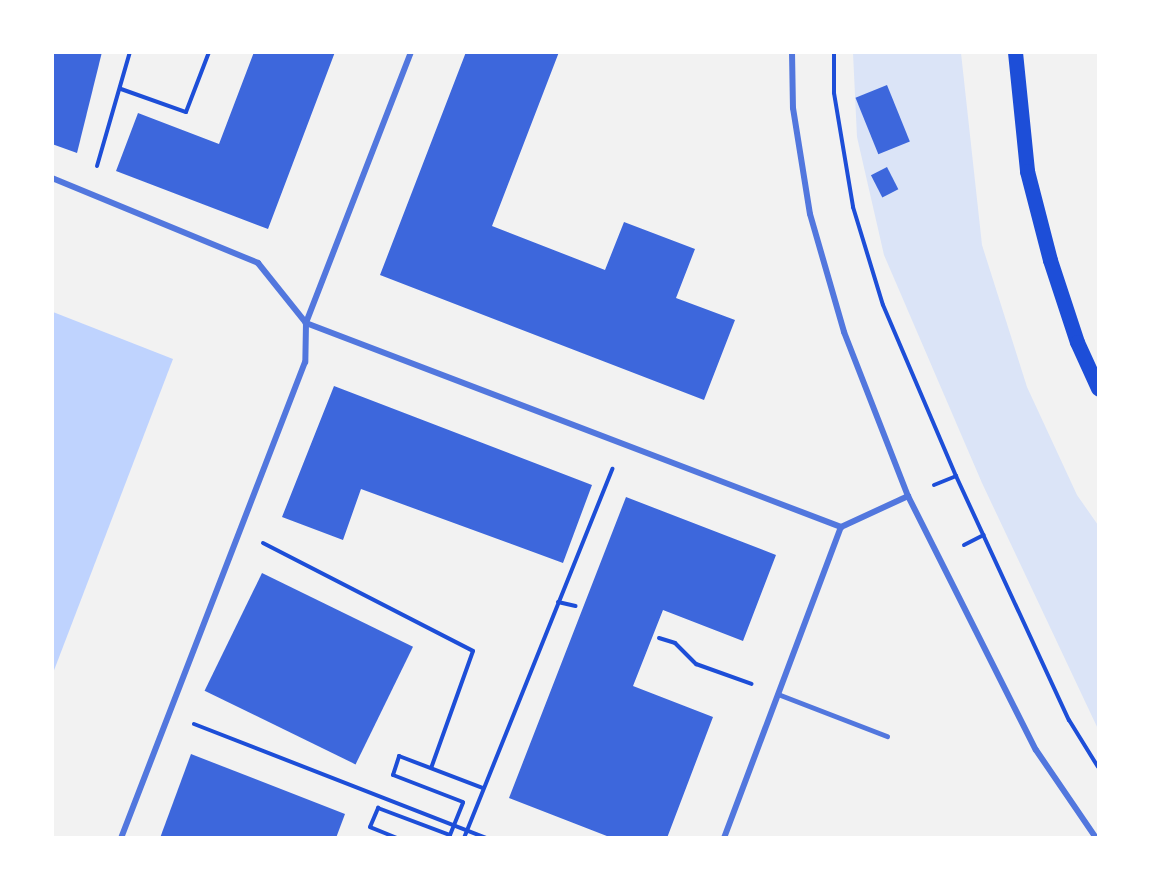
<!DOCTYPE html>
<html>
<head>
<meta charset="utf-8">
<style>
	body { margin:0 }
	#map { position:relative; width:1151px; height:890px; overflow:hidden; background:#f2f2f2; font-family:Merriweather,serif }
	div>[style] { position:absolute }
	.green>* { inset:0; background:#dbe4f7 }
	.water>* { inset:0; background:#bfd3fe }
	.building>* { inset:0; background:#3d67dc; transform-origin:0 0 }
	.path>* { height:4px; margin:-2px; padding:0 2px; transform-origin:2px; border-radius:2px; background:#1d4ed8 }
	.service>* { height:4.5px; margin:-2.25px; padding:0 2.25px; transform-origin:2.25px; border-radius:2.25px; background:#5277de }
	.minor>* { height:6px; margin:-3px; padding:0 3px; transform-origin:3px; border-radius:3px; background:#5277de }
	.primary>* { height:15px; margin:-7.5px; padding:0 7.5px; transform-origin:7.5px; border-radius:7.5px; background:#1d4ed8 }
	span { translate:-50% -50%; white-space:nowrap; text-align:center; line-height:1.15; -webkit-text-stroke:4.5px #fff; paint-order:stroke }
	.frame { position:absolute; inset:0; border:54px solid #fff; pointer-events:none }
</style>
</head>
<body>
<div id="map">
	<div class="green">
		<div style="clip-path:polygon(853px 53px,961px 53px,982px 245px,1027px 387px,1077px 495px,1098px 525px,1098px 729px,982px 483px,884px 255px,857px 137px)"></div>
	</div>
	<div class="water">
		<div style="clip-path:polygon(53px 312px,173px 359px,53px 673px)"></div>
	</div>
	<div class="building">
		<div style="clip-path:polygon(52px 52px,102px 52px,77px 153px,52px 144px)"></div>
		<div style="clip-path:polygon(254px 52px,335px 52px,268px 229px,116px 171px,138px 113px,219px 144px)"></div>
		<div style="clip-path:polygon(466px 52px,559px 52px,492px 226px,605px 270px,624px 222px,695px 249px,676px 298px,735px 320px,704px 400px,380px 275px)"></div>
		<div style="left:887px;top:85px;width:61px;height:34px;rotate:68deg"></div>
		<div style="left:887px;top:167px;width:25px;height:18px;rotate:63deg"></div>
		<div style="clip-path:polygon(334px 386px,592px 485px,563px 563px,361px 489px,343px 540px,282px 517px)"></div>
		<div style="clip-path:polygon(626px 497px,776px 555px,743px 641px,663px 610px,633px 686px,713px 717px,667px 838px,612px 838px,509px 798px)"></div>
		<div style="left:262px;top:573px;width:168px;height:131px;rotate:26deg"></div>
		<div style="clip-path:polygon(191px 754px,345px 814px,336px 838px,160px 838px)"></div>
	</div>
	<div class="path">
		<div style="left:834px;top:52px;width:41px;rotate:90deg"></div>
		<div style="left:834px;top:93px;width:116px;rotate:80.5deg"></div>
		<div style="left:853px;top:207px;width:102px;rotate:73deg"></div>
		<div style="left:883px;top:305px;width:186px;rotate:66.9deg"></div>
		<div style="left:956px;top:476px;width:269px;rotate:65.2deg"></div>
		<div style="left:1069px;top:720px;width:55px;rotate:58.3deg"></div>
		<div style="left:121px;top:89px;width:69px;rotate:19.5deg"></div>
		<div style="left:186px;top:112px;width:64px;rotate:-69deg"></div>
		<div style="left:97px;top:166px;width:119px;rotate:-73.9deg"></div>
		<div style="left:934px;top:485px;width:24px;rotate:-22deg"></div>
		<div style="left:263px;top:543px;width:236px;rotate:27.2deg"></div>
		<div style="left:473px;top:651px;width:124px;rotate:109.7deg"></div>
		<div style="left:964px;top:545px;width:22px;rotate:-27deg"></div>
		<div style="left:558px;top:602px;width:18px;rotate:13deg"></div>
		<div style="left:659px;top:638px;width:17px;rotate:17deg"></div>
		<div style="left:675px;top:643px;width:30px;rotate:45deg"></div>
		<div style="left:696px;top:664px;width:59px;rotate:19.7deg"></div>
		<div style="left:194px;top:724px;width:314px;rotate:21.3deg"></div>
		<div style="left:397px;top:838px;width:29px;rotate:-158deg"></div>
		<div style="left:370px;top:827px;width:21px;rotate:-67deg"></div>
		<div style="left:378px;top:808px;width:77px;rotate:20.6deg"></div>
		<div style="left:450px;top:835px;width:35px;rotate:-68deg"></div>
		<div style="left:463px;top:802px;width:75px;rotate:-158.9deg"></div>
		<div style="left:393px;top:775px;width:20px;rotate:-72deg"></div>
		<div style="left:399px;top:756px;width:90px;rotate:20.9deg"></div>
		<div style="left:464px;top:838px;width:398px;rotate:-68.1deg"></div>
	</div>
	<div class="service">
		<div style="left:778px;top:694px;width:117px;rotate:21.1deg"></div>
	</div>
	<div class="minor">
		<div style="left:411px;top:52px;width:291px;rotate:111.2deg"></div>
		<div style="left:306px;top:323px;width:573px;rotate:20.87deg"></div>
		<div style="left:841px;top:527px;width:74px;rotate:-24.8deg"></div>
		<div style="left:792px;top:52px;width:56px;rotate:89deg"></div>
		<div style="left:793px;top:108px;width:107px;rotate:80.9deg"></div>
		<div style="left:810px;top:214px;width:123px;rotate:73.9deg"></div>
		<div style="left:844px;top:332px;width:176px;rotate:68.7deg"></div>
		<div style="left:908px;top:496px;width:284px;rotate:63.3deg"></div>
		<div style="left:1036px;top:750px;width:107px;rotate:55.7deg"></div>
		<div style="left:52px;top:178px;width:223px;rotate:22.4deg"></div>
		<div style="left:258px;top:263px;width:77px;rotate:51.3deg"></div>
		<div style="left:306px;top:323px;width:39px;rotate:91deg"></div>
		<div style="left:305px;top:362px;width:510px;rotate:111.13deg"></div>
		<div style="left:724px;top:838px;width:332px;rotate:-69.4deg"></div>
	</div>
	<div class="primary">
		<div style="left:1015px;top:52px;width:120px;rotate:84.2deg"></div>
		<div style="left:1027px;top:171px;width:92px;rotate:75.5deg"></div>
		<div style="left:1050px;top:260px;width:86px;rotate:71.8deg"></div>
		<div style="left:1077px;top:342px;width:51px;rotate:65.5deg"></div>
	</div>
	<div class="frame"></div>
</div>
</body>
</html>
